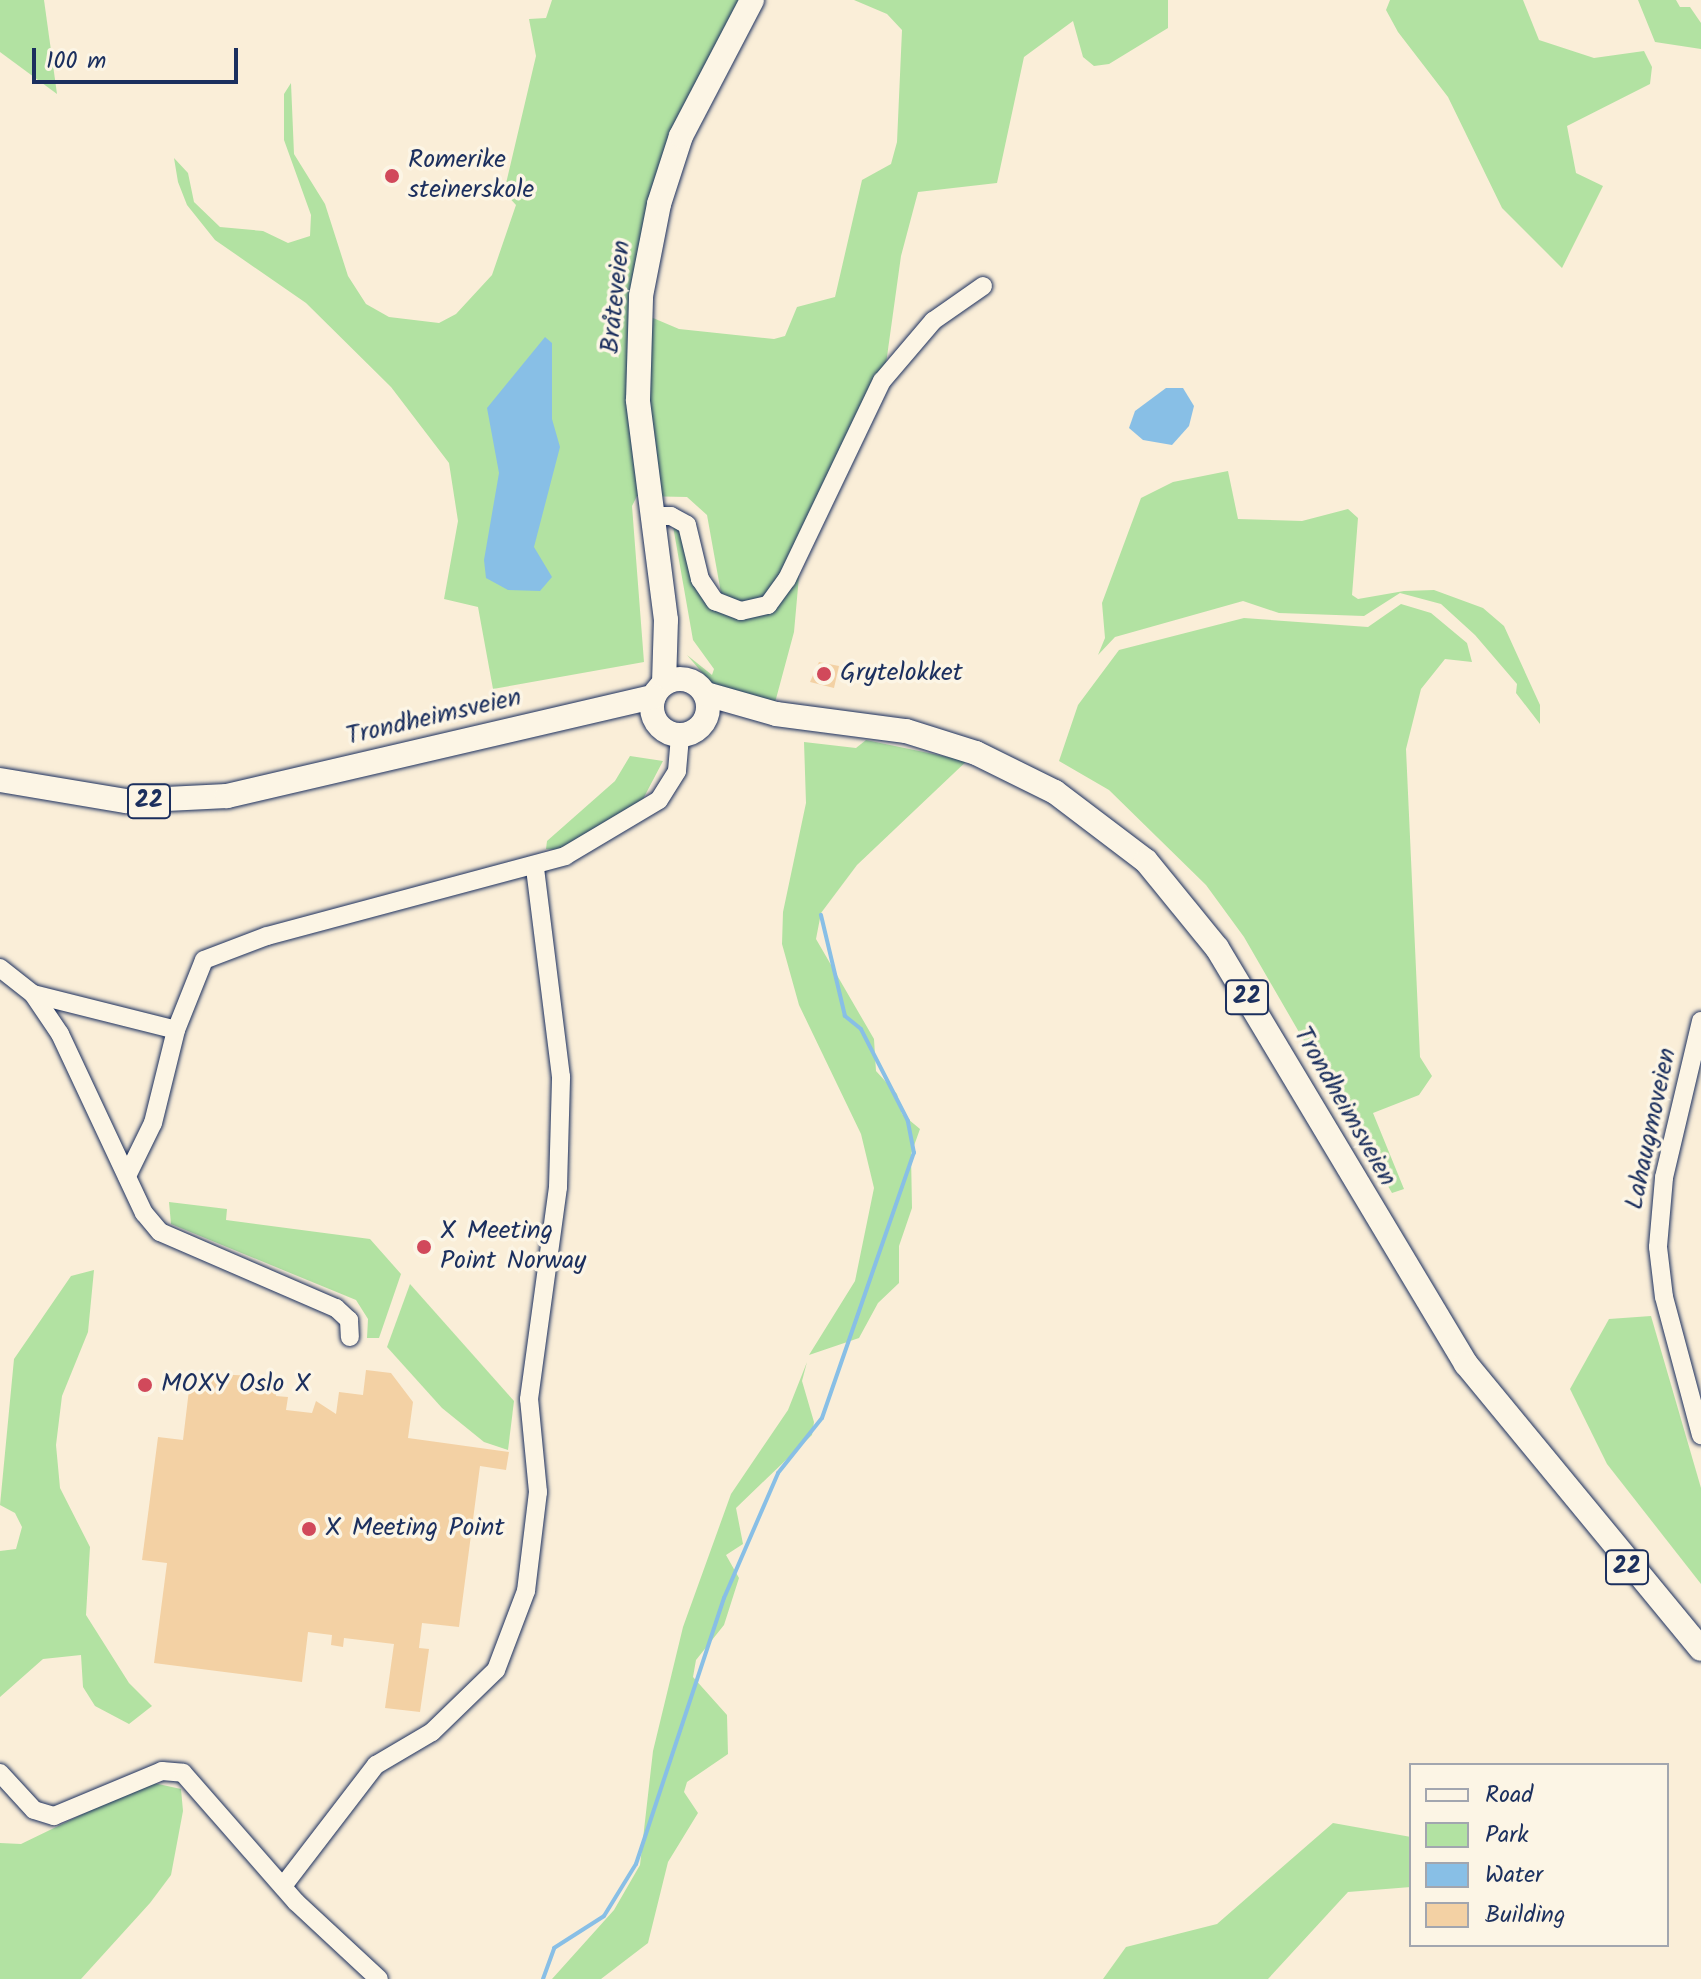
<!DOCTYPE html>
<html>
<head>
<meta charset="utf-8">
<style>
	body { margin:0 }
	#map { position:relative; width:1701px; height:1979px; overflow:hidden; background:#faeed8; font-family:Kalam,sans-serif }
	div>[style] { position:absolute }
	.green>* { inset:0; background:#b2e2a2 }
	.water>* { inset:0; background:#88bfe6 }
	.stream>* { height:4px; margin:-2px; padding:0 2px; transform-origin:2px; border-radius:2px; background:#88bfe6 }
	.building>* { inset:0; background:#f3d1a4 }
	.roads { filter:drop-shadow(0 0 2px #1b2f5e) drop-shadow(0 0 2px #1b2f5e) }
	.minor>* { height:18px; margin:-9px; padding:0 9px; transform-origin:9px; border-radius:9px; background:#fcf5e5 }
	.major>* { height:24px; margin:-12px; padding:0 12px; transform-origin:12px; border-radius:12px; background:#fcf5e5 }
	.major>.ring { margin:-12px; padding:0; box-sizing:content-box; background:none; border:24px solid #fcf5e5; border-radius:50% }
	.dots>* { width:22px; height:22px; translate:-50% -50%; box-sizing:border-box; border:4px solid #fcf5e5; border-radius:50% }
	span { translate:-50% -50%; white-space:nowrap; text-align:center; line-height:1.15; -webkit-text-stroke:7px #fcf5e5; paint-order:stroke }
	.shield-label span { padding:2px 6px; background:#fcf5e5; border:2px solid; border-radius:6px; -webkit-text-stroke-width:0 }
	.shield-label { font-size:24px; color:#1b2f5e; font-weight:700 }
	.poi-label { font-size:26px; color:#1b2f5e }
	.left { translate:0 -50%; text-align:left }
	.street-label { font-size:26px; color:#1b2f5e }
	.legend { position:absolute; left:1409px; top:1763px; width:260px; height:184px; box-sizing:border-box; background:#fcf5e5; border:2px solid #a2a6af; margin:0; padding:10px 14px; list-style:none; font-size:24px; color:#1b2f5e }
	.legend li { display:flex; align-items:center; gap:16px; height:40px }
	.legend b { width:40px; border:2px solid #a2a6af }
	.scale { position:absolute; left:32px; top:48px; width:206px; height:36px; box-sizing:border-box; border:4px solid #1b2f5e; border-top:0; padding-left:10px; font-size:24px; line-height:28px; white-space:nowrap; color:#1b2f5e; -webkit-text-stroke:6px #fcf5e5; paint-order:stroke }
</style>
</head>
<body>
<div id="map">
	<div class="green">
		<div style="clip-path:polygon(0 0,44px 0,57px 94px,0 52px)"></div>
		<div style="clip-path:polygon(552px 0,749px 0,678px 137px,646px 315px,679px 329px,774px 339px,785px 336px,797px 307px,835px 297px,862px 180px,891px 164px,897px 142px,902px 30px,887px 14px,854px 0,1168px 0,1168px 28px,1109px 64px,1094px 66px,1083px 57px,1073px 21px,1024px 57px,997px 183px,918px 192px,901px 256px,885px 371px,800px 565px,794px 632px,773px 710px,705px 700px,710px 682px,687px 655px,712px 675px,714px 669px,693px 640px,673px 526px,681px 529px,696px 583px,734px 600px,721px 593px,707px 515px,687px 497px,637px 496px,632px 506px,644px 662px,493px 689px,478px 607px,444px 599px,458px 521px,449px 463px,391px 387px,306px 303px,215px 240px,187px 205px,178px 182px,174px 158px,188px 173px,194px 202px,220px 227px,263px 231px,288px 243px,310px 236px,311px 215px,284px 140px,284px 94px,291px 83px,294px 154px,325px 204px,348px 276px,366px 304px,389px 317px,439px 323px,456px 314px,492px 275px,516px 205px,504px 192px,536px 56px,529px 19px,546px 18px)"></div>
		<div style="clip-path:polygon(1390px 0,1523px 0,1539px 40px,1594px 58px,1644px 51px,1652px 67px,1650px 84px,1567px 126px,1576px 173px,1603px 186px,1562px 268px,1502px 208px,1448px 97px,1398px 32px,1386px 10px)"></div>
		<div style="clip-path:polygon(1638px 0,1676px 0,1680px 7px,1690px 7px,1701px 23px,1701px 49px,1655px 42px)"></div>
		<div style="clip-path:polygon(1228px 471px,1238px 519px,1302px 521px,1348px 509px,1358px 518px,1352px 595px,1358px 599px,1404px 591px,1434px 590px,1483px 608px,1504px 626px,1540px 705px,1540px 724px,1516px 693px,1517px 684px,1475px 635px,1441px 604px,1400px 593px,1364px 616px,1279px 613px,1243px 601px,1115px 637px,1098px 655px,1105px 638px,1102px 603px,1141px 498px,1173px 482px)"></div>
		<div style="clip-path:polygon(1401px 604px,1431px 613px,1467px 643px,1472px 662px,1445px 659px,1421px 689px,1406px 749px,1420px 1057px,1432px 1076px,1419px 1095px,1373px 1113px,1404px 1189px,1392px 1193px,1244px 937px,1206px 885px,1109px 790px,1059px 761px,1078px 705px,1119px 650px,1244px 618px,1368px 627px)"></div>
		<div style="clip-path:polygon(866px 740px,948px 757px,974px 747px,972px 756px,857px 865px,821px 913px,816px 939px,874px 1039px,876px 1071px,897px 1094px,902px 1114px,920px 1129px,911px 1154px,912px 1208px,899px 1246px,899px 1283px,878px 1303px,859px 1338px,809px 1355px,855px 1281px,874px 1188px,861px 1134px,799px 1005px,782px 944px,783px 912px,806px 803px,804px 742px,856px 748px)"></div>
		<div style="clip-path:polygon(630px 756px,663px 761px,642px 801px,560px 850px,546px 849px,547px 841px,615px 781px)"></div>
		<div style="clip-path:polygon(169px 1202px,227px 1209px,226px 1220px,370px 1239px,401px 1274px,379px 1338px,367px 1338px,368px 1319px,356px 1300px,171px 1224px)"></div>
		<div style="clip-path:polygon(94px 1270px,88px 1332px,62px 1396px,56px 1445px,60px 1488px,90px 1547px,86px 1615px,129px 1683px,152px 1706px,129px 1724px,95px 1706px,83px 1687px,81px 1655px,43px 1659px,0 1697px,0 1551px,16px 1549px,22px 1527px,15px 1513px,0 1505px,14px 1359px,71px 1276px)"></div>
		<div style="clip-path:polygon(410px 1284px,514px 1401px,508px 1450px,484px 1442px,442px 1408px,387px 1347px)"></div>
		<div style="clip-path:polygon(1651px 1316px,1701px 1488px,1701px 1584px,1607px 1464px,1570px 1389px,1609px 1319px)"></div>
		<div style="clip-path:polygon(807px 1362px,802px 1381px,814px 1422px,812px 1435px,736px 1508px,743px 1544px,726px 1555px,739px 1578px,724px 1625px,696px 1660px,693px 1677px,727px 1715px,728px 1754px,687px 1782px,684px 1792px,698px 1813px,668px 1862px,648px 1943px,601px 1979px,552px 1979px,614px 1910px,640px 1865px,653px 1751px,683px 1627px,731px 1494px,788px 1410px)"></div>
		<div style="clip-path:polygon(149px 1782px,181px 1789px,183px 1811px,171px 1875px,150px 1903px,81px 1979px,0 1979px,0 1843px,21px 1844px)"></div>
		<div style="clip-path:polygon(1333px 1823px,1411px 1837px,1411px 1887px,1348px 1892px,1268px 1979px,1103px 1979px,1126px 1947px,1217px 1924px)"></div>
	</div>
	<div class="water">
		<div style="clip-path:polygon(545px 337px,552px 343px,552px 419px,560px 447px,534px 547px,552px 577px,540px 591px,508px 590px,486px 578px,484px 560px,499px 473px,487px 408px)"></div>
		<div style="clip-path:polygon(1166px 388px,1183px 388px,1194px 406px,1189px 426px,1172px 445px,1143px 440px,1129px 428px,1135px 411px)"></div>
	</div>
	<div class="stream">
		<div style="left:543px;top:1979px;width:33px;rotate:-70deg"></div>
		<div style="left:554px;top:1948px;width:59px;rotate:-32.6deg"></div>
		<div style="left:604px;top:1916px;width:61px;rotate:-58.4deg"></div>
		<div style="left:636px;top:1864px;width:280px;rotate:-71.7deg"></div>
		<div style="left:724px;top:1598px;width:136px;rotate:-66.6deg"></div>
		<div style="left:778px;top:1473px;width:70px;rotate:-51.3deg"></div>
		<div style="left:822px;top:1418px;width:281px;rotate:-70.9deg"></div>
		<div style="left:914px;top:1153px;width:33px;rotate:-101deg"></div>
		<div style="left:908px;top:1121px;width:103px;rotate:-117.1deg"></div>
		<div style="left:861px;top:1029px;width:21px;rotate:-141deg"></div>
		<div style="left:845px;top:1016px;width:104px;rotate:-103.4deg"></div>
	</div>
	<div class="building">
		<div style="clip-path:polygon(819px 662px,839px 666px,834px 688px,810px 682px)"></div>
		<div style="clip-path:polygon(366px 1370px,391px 1373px,413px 1402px,408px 1438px,509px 1452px,506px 1470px,480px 1466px,459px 1627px,422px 1623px,419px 1648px,429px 1649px,420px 1712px,385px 1708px,394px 1644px,344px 1638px,343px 1647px,331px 1645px,332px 1635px,308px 1632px,302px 1682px,154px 1663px,167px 1563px,142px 1560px,150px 1499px,158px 1437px,183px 1440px,191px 1373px,278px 1377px,276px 1396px,288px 1397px,286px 1410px,312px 1413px,316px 1401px,336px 1414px,339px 1392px,363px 1395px)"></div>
	</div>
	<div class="roads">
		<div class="minor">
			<div style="left:651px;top:516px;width:20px"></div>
			<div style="left:671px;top:516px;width:18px;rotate:29deg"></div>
			<div style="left:687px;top:525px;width:56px;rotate:76.5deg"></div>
			<div style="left:700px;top:579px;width:27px;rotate:56deg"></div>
			<div style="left:715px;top:601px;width:28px;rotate:21deg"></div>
			<div style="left:741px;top:611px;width:28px;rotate:-13deg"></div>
			<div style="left:768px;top:605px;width:32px;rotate:-54deg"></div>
			<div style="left:787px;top:579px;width:220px;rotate:-64.4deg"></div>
			<div style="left:882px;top:381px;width:79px;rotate:-49.6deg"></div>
			<div style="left:933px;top:321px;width:61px;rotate:-35deg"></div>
			<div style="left:0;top:968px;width:42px;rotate:38.2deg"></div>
			<div style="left:33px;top:994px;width:48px;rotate:56deg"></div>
			<div style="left:60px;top:1034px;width:198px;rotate:64.9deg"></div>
			<div style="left:144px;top:1213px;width:25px;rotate:50deg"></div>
			<div style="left:160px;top:1232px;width:192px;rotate:23.4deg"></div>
			<div style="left:336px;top:1308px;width:18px;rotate:43deg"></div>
			<div style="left:349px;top:1320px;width:17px;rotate:87deg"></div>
			<div style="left:33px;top:994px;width:147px;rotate:14.1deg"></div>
			<div style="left:1701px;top:1021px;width:161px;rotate:103.3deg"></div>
			<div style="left:1664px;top:1178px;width:69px;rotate:95deg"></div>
			<div style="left:1658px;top:1247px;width:50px;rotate:83.2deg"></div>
			<div style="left:1664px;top:1297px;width:143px;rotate:75deg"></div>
			<div style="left:127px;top:1176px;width:59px;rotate:-63.9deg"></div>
			<div style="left:153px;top:1123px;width:96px;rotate:-76.1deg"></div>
			<div style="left:176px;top:1030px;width:75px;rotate:-68.2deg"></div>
			<div style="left:204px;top:960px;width:67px;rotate:-20.9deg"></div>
			<div style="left:267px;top:936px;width:309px;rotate:-15deg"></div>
			<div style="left:565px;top:856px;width:109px;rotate:-30.8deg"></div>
			<div style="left:659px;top:800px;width:34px;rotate:-58deg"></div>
			<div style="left:677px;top:771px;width:36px;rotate:-85deg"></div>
			<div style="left:0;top:1773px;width:50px;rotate:47.4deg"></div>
			<div style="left:34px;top:1810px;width:21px;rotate:17deg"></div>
			<div style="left:54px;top:1816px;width:117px;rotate:-22.6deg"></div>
			<div style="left:162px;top:1771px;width:21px;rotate:5deg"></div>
			<div style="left:183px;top:1773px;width:171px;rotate:48.8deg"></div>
			<div style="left:296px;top:1902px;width:113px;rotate:42.9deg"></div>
			<div style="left:283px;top:1886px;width:153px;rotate:-52.5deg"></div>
			<div style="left:376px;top:1765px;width:65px;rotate:-30.5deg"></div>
			<div style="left:432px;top:1732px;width:89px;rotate:-44.1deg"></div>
			<div style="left:496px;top:1670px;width:85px;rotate:-69.2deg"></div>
			<div style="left:526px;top:1591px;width:100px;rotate:-83.1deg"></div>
			<div style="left:538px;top:1492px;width:93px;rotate:-95.5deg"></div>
			<div style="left:529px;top:1399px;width:214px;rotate:-82.2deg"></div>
			<div style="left:558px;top:1187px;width:110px;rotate:-88.4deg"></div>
			<div style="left:561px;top:1077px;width:212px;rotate:-97.1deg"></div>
		</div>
		<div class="major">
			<div class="ring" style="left:652px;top:679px;width:32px;height:32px"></div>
			<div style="left:664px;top:683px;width:63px;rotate:-88.2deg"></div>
			<div style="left:666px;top:620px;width:222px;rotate:-97.3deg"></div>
			<div style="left:638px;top:400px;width:104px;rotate:-88.3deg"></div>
			<div style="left:641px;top:296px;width:94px;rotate:-78.9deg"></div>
			<div style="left:659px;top:204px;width:71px;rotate:-72.1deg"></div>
			<div style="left:681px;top:136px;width:153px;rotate:-62.4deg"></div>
			<div style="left:706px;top:694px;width:73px;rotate:15.9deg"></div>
			<div style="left:776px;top:714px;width:131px;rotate:7.5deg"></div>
			<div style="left:906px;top:731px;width:73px;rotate:17.4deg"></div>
			<div style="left:976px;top:753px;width:88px;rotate:26.3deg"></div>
			<div style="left:1055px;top:792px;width:114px;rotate:37.2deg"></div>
			<div style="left:1146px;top:861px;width:112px;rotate:50.8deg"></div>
			<div style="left:1217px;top:948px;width:485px;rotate:59.1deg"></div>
			<div style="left:1466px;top:1364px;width:369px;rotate:50.5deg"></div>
			<div style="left:0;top:780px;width:128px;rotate:9.5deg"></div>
			<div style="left:126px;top:801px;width:101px;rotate:-2.8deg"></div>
			<div style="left:227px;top:796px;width:438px;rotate:-13.1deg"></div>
		</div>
	</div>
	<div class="dots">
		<div style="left:392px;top:176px;background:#d1495b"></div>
		<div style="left:824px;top:674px;background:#d1495b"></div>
		<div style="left:424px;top:1247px;background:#d1495b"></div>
		<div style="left:145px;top:1385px;background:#d1495b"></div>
		<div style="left:309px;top:1529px;background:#d1495b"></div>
	</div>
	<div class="shield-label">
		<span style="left:149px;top:801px">22</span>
		<span style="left:1247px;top:997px">22</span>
		<span style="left:1627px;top:1567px">22</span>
	</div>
	<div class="poi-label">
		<span class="left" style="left:408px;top:176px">Romerike<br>steinerskole</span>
		<span class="left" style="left:840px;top:674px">Grytelokket</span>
		<span class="left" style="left:440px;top:1247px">X Meeting<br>Point Norway</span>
		<span class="left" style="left:161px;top:1385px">MOXY Oslo X</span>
		<span class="left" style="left:325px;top:1529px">X Meeting Point</span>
	</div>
	<div class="street-label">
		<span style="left:617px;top:297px;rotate:-84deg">Bråteveien</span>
		<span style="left:434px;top:718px;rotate:-13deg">Trondheimsveien</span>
		<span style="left:1344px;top:1107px;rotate:60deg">Trondheimsveien</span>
		<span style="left:1652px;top:1129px;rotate:-78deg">Lahaugmoveien</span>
	</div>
	<ul class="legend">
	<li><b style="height:10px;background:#fcf5e5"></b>Road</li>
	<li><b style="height:22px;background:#b2e2a2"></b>Park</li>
	<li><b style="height:22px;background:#88bfe6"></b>Water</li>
	<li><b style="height:22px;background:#f3d1a4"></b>Building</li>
	</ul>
	<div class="scale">100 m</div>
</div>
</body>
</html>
